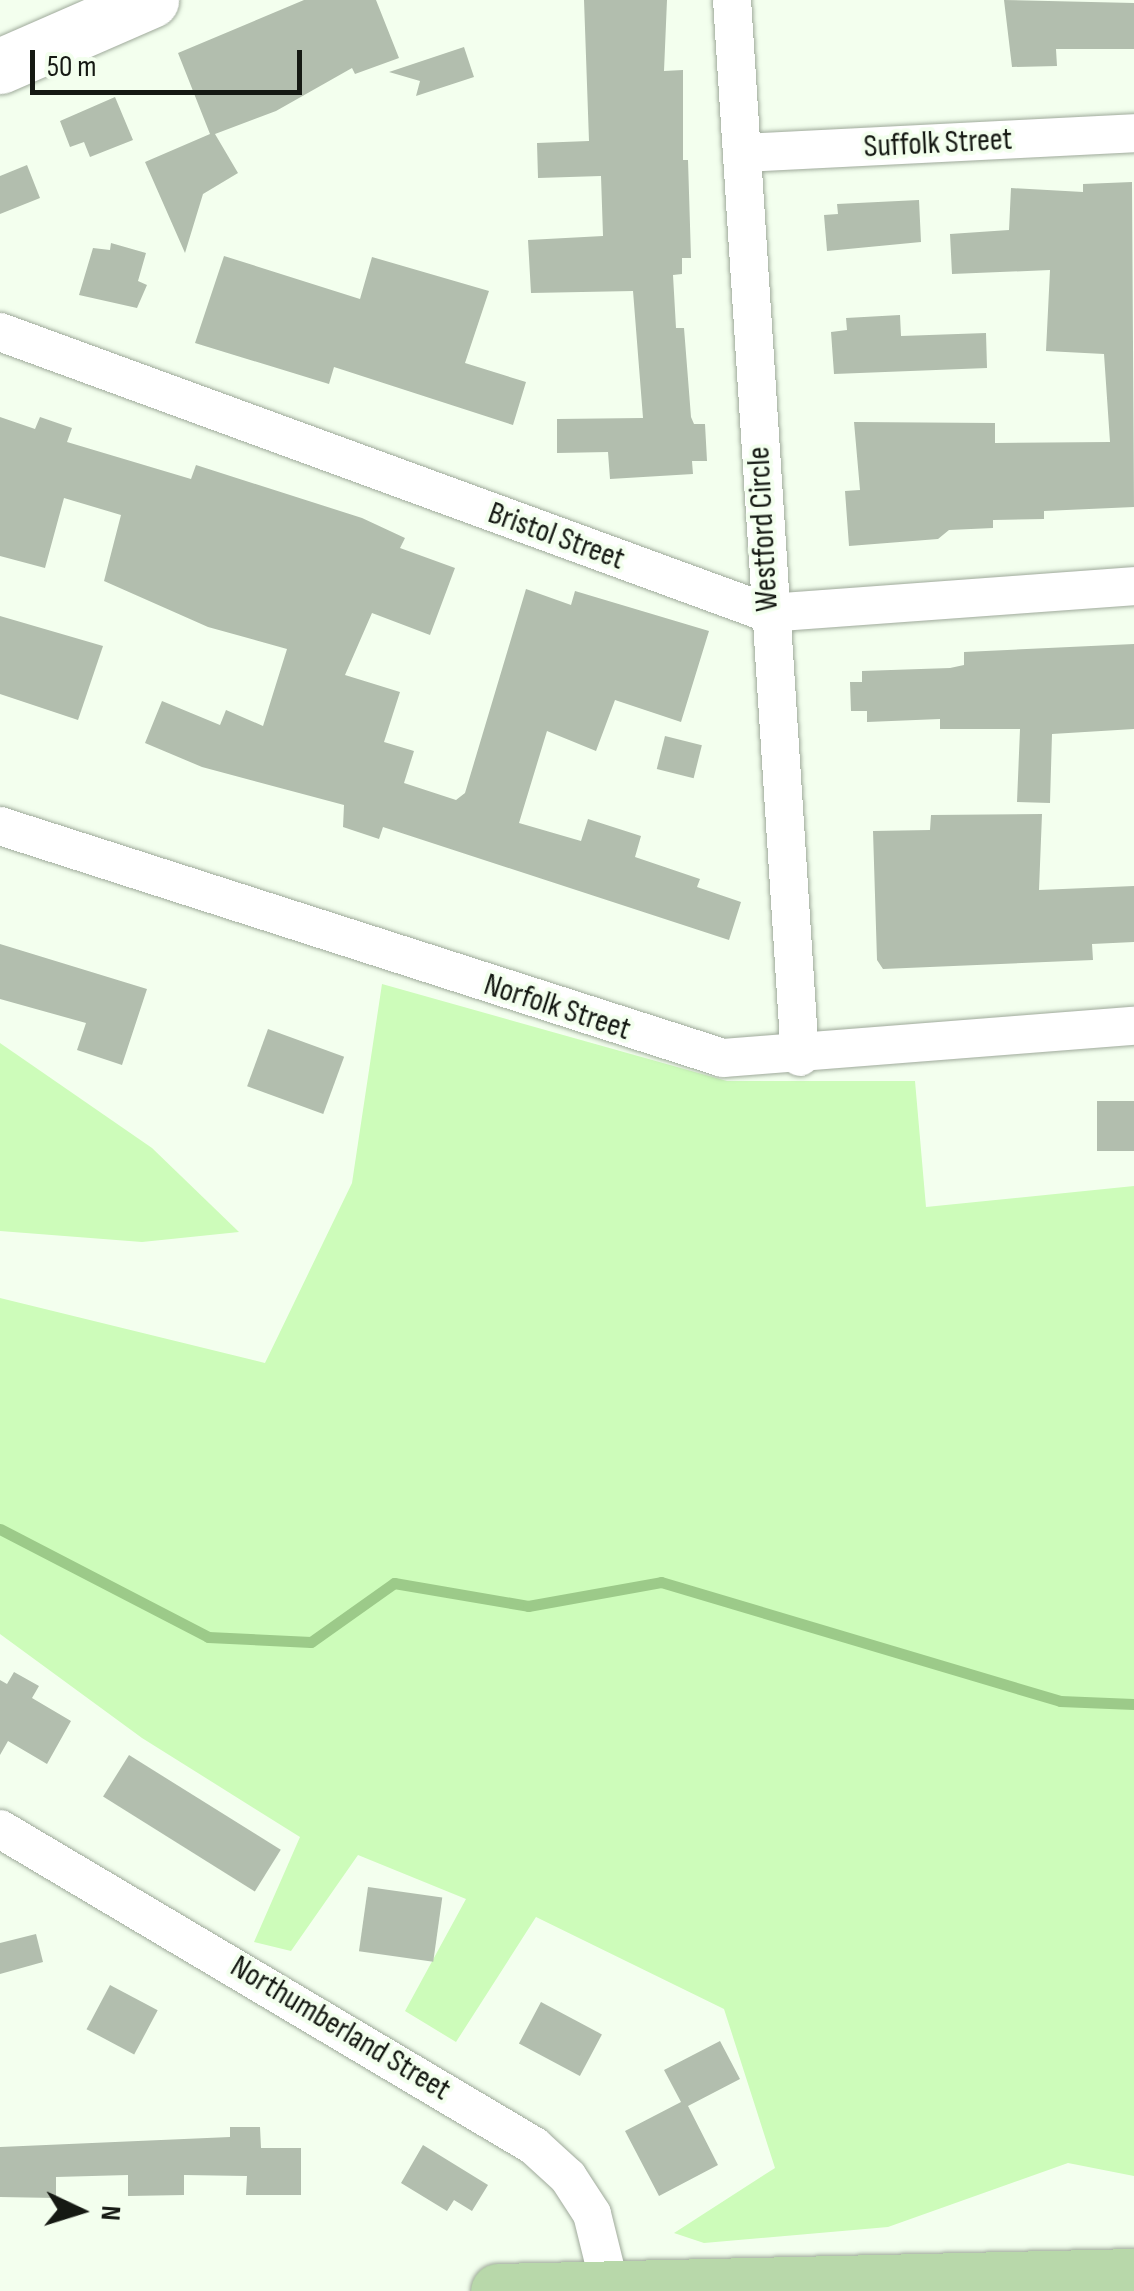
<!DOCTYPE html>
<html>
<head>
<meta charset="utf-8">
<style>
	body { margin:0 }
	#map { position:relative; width:1134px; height:2291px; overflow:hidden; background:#f3ffee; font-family:"Sofia Sans Condensed",sans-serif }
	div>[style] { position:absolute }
	.green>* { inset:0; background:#cdfcba }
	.stream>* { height:11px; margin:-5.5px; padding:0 5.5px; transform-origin:5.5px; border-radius:5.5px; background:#9cca89 }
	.building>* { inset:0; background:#b2beae; transform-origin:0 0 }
	.roads { filter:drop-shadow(0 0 2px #9faa9b) drop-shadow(0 0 2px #9faa9b) }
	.street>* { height:38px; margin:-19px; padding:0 19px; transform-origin:19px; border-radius:19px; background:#fff }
	.secondary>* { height:55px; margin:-27.5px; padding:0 27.5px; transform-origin:27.5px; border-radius:27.5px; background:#fff }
	.primary>* { height:55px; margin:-27.5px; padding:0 27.5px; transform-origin:27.5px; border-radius:27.5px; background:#b8d8aa }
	span { translate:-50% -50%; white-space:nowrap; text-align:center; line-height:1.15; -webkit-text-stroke:8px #f3ffee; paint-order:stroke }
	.street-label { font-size:32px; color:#151913 }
	.north { position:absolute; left:30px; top:2161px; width:100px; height:100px; -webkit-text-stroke:8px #f3ffee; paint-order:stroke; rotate:94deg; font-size:28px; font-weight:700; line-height:40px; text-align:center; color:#151913 }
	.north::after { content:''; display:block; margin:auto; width:35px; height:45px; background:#151913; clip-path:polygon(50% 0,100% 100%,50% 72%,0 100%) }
	.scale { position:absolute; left:30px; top:50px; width:272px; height:45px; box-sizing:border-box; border:5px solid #151913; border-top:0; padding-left:12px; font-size:30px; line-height:35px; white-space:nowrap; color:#151913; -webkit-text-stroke:8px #f3ffee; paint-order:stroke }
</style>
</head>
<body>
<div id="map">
	<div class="green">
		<div style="clip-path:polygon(382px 984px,727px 1081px,915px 1081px,926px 1207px,1134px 1186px,1134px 2176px,1068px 2163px,888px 2227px,704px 2243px,674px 2233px,775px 2168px,724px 2009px,536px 1917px,456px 2042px,405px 2011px,466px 1899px,358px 1855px,291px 1951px,254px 1942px,300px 1837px,142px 1738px,0 1634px,0 1298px,265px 1363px,352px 1183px)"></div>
		<div style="clip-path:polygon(0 1043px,152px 1148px,239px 1232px,142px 1242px,0 1231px)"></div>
	</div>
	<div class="stream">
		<div style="left:0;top:1529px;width:234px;rotate:27.4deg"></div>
		<div style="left:208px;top:1637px;width:103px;rotate:2.8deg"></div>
		<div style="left:311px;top:1642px;width:102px;rotate:-35.4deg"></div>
		<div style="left:394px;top:1583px;width:136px;rotate:9.7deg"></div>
		<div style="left:528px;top:1606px;width:135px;rotate:-10.2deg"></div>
		<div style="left:661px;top:1582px;width:416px;rotate:16.6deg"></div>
		<div style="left:1060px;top:1701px;width:74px;rotate:2.3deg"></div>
	</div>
	<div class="building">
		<div style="clip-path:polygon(304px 0,376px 0,399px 58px,355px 74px,352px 68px,276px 111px,215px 134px,238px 173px,203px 194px,185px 253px,145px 162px,210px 134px,178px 53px)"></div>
		<div style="clip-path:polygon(584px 0,667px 0,664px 71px,683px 70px,683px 160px,688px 160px,691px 258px,682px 258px,682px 274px,673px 275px,676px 328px,684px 328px,691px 417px,694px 424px,705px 424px,707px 461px,692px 461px,693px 474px,610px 479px,608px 452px,557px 453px,557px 419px,643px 418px,633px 291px,531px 293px,528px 240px,603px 236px,601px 176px,538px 178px,537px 143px,589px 141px)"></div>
		<div style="clip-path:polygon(1004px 0,1134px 3px,1134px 49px,1056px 49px,1057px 66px,1012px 67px)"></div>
		<div style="clip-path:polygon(464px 47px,474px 77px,416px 96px,420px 81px,389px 72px)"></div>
		<div style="clip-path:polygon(115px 97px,133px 140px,90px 157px,84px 142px,70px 147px,60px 121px)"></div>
		<div style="clip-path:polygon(27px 165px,40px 198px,0 214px,0 176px)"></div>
		<div style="clip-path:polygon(1132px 182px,1134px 507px,1044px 511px,1044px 519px,993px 520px,993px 528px,949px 530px,938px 539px,849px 546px,845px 491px,860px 490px,854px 422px,995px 423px,995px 443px,1110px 442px,1104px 354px,1046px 351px,1050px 270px,952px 274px,950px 234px,1009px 230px,1011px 188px,1083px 192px,1083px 184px)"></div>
		<div style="clip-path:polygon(919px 200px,921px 242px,827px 251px,824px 215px,838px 214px,837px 204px)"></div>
		<div style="clip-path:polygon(111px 243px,146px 253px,138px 281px,147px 285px,137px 308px,79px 295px,93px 248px,110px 250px)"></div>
		<div style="clip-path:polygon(224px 256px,360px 299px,372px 257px,489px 291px,465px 363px,526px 382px,513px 425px,334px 367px,329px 384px,195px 343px)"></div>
		<div style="clip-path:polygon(900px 315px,901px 336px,986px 333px,987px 368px,834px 374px,831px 332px,847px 330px,846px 318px)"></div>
		<div style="clip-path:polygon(0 417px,35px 429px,40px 417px,72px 428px,67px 442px,191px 479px,196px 465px,362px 518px,405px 538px,400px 548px,455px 568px,430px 635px,372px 613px,345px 675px,400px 692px,384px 742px,414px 751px,404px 783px,456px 800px,465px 793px,526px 589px,571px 605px,575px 591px,709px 631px,681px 722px,615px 700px,596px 751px,547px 731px,519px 823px,581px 841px,588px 819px,641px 836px,635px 857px,700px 879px,697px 887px,741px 902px,729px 940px,383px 827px,379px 839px,343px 827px,344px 805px,202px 767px,145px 743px,162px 701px,220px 725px,226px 710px,263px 726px,287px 649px,208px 627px,104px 581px,121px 515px,64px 498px,45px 568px,0 556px)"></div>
		<div style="clip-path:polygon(0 616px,103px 646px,78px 720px,0 694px)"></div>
		<div style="clip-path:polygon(1134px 644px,1134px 729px,1052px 734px,1050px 803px,1017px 802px,1020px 729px,940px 729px,940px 719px,867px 722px,867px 711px,851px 711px,850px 682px,862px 682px,862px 671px,950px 668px,964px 665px,964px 652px)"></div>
		<div style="left:665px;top:736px;width:38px;height:34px;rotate:14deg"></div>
		<div style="clip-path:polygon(1042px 814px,1039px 890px,1134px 886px,1134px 942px,1092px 944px,1093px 960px,883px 969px,877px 960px,873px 831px,930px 830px,931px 815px)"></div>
		<div style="clip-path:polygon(0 944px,147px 989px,122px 1065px,77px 1050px,86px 1023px,0 999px)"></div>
		<div style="left:268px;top:1029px;width:81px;height:61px;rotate:20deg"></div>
		<div style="left:1134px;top:1101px;width:50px;height:37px;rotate:90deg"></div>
		<div style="clip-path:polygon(14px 1672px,39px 1686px,32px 1698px,71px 1721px,47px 1764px,8px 1741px,0 1755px,0 1680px,7px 1684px)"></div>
		<div style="left:129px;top:1755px;width:179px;height:49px;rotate:32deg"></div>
		<div style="left:368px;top:1887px;width:75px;height:65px;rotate:8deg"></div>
		<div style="clip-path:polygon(36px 1934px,43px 1962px,0 1974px,0 1943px)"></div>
		<div style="left:110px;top:1985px;width:54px;height:50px;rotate:28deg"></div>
		<div style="left:541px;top:2002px;width:69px;height:47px;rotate:28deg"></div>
		<div style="clip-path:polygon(720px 2041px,740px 2079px,688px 2106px,718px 2165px,659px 2196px,625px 2131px,681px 2102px,664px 2070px)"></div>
		<div style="clip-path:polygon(230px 2127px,260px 2127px,261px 2148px,301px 2148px,301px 2195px,246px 2195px,247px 2176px,184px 2175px,184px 2195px,128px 2196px,128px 2175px,56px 2177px,56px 2198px,0 2197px,0 2147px,230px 2137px)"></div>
		<div style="clip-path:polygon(423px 2145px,488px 2185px,472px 2211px,454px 2200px,447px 2211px,401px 2183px)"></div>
	</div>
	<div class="roads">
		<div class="street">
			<div style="left:732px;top:0;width:1059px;rotate:86.32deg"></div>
			<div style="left:742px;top:153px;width:393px;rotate:-2.9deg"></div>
			<div style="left:0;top:332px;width:818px;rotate:20.1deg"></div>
			<div style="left:768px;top:613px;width:367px;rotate:-4.2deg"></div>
			<div style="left:0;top:826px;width:759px;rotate:17.79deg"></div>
			<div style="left:723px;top:1058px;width:412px;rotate:-4.5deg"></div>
			<div style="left:0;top:1829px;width:621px;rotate:30.69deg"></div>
			<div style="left:534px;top:2146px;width:46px;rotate:42.4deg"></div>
			<div style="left:568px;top:2177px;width:44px;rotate:57deg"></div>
			<div style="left:592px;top:2214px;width:79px;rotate:76.1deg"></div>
		</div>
		<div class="secondary">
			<div style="left:0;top:66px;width:165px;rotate:-23.6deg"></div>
		</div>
		<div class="primary">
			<div style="left:498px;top:2291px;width:636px;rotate:-1.35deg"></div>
		</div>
	</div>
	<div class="street-label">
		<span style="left:938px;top:144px;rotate:-3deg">Suffolk Street</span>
		<span style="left:764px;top:529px;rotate:-93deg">Westford Circle</span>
		<span style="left:556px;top:537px;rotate:20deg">Bristol Street</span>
		<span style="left:557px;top:1008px;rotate:18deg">Norfolk Street</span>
		<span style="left:340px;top:2029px;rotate:31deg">Northumberland Street</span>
	</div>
	<div class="north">N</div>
	<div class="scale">50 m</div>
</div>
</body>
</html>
